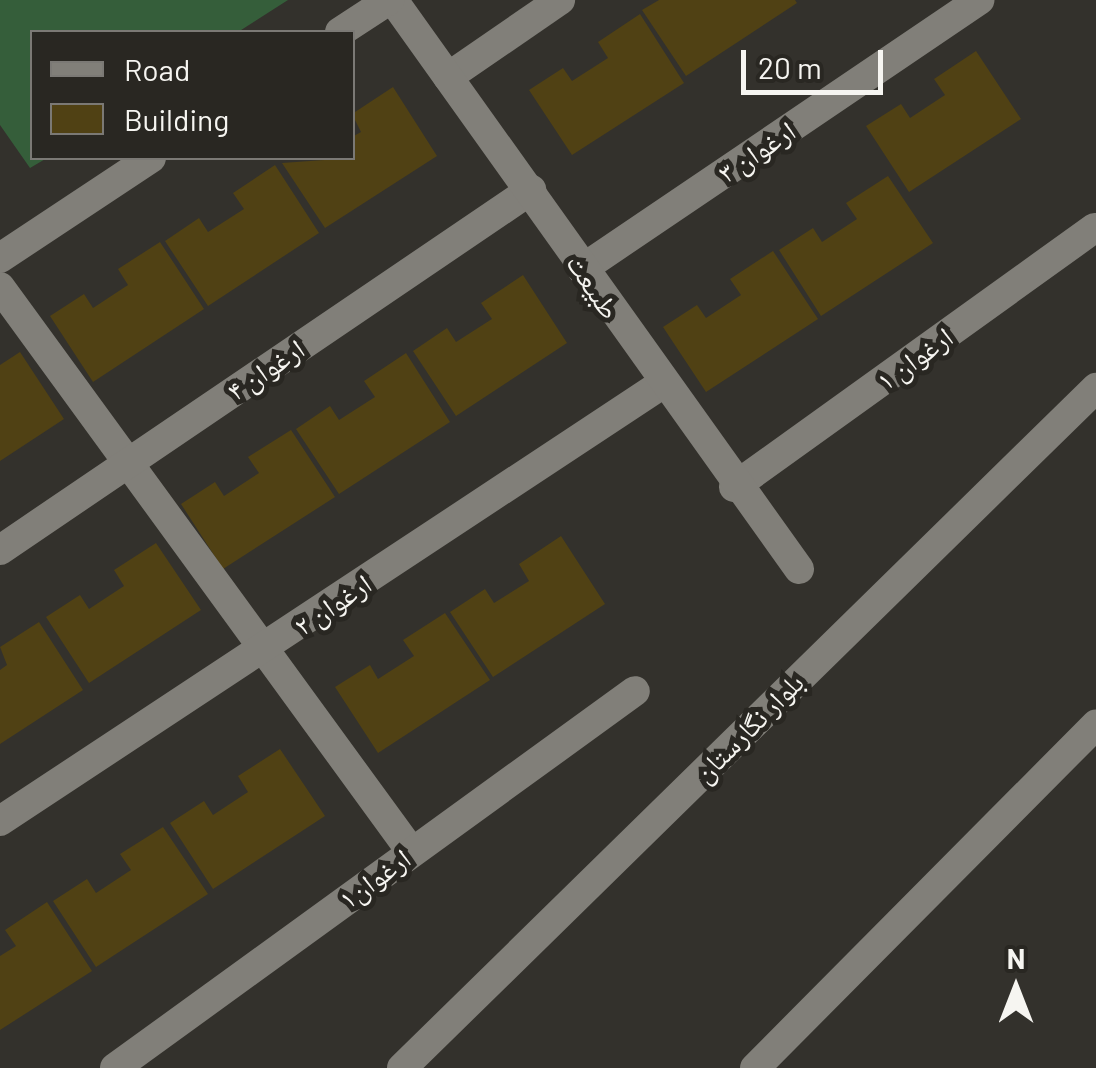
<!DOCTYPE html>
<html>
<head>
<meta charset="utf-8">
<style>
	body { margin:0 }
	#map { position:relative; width:1096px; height:1068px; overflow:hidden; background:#33312c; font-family:Barlow,"Noto Naskh Arabic",sans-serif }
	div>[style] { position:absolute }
	.green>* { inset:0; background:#355e3a }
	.building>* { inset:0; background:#504114 }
	.minor>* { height:30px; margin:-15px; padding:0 15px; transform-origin:15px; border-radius:15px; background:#817f79 }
	.tertiary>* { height:30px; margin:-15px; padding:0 15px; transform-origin:15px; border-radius:15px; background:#817f79 }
	.secondary>* { height:30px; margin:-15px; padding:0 15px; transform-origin:15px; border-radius:15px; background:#817f79 }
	span { translate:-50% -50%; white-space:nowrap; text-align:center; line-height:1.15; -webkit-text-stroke:10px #292722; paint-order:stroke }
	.street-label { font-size:28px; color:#f6f5f1 }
	.legend { position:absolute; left:30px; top:30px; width:325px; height:130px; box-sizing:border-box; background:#292722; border:2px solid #7b7975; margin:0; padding:12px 18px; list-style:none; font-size:30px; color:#f6f5f1 }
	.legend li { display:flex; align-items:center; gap:20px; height:50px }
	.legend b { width:50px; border:2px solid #7b7975 }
	.north { position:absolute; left:966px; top:938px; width:100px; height:100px; -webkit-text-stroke:8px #292722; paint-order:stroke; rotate:0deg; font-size:28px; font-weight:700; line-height:40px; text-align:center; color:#f6f5f1 }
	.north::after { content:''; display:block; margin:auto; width:35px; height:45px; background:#f6f5f1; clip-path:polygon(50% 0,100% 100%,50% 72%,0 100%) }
	.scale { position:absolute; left:741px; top:50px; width:142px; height:45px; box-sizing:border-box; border:5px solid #f6f5f1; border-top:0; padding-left:12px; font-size:30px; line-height:35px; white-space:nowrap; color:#f6f5f1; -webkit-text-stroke:8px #292722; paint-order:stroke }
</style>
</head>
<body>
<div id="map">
	<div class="green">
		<div style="clip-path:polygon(0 0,288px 0,238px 32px,32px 32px,32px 158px,47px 158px,30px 168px,0 125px)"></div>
	</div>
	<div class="building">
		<div style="clip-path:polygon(659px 0,795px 0,797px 3px,686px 76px,642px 10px)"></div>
		<div style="clip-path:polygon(640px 14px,684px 83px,572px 155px,529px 90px,563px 68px,572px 81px,608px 58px,598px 42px)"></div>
		<div style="clip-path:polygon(976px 51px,1021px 119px,909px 192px,866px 126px,901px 104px,910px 118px,945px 95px,934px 79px)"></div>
		<div style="clip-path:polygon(393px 87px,437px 156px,325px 228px,282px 163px,352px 158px,352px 137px,361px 132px,352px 114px)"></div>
		<div style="clip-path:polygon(275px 165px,319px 233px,208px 306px,165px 241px,199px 218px,208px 232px,244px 209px,233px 193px)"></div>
		<div style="clip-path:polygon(888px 176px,933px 243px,821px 316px,779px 250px,813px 228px,822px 242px,857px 219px,846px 203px)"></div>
		<div style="clip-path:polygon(160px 242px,204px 309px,93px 382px,50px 316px,84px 294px,93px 308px,128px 285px,118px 269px)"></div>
		<div style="clip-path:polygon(773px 251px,818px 319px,706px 392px,663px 327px,697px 305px,706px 318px,741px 295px,730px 279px)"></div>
		<div style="clip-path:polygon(523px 275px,567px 343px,456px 416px,413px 351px,447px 328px,456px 342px,492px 319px,481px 303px)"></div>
		<div style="clip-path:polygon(20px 352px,64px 419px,0 461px,0 365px)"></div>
		<div style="clip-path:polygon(406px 353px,450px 422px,339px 494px,296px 429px,330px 406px,339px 420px,375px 397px,364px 381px)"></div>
		<div style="clip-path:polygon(291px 430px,335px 497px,223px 569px,181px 504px,215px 482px,224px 496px,259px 473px,248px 457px)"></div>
		<div style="clip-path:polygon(561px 536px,605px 604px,493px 677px,450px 612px,485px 589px,494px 603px,529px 581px,519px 564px)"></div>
		<div style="clip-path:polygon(156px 543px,201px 610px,89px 683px,46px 617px,80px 595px,89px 609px,124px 586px,114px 570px)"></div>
		<div style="clip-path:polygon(445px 613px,490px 680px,378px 753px,335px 687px,370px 665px,378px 679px,414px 656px,403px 640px)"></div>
		<div style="clip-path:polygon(39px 622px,83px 690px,0 744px,0 670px,7px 665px,0 647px)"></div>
		<div style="clip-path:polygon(280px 749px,325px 816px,213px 889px,170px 823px,204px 801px,213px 815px,248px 792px,238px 776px)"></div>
		<div style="clip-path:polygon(163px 827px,208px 894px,96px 967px,53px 901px,87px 879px,96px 893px,131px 870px,120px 854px)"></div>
		<div style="clip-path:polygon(47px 902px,92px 971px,0 1030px,0 956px,16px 946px,5px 930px)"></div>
	</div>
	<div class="minor">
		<div style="left:448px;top:77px;width:136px;rotate:-34.5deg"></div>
		<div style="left:582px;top:269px;width:480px;rotate:-34.1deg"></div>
		<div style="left:0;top:287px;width:698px;rotate:53.92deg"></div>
		<div style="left:734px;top:487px;width:444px;rotate:-35.7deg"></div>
		<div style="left:0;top:550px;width:642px;rotate:-34.14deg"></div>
		<div style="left:0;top:821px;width:793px;rotate:-33.43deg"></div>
		<div style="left:115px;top:1068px;width:642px;rotate:-35.94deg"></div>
	</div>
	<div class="tertiary">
		<div style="left:393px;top:0;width:699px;rotate:54.49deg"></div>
		<div style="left:340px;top:32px;width:59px;rotate:-33.1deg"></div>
		<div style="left:0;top:258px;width:181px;rotate:-33.5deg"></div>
	</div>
	<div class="secondary">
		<div style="left:402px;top:1068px;width:972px;rotate:-44.42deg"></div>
		<div style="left:755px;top:1068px;width:484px;rotate:-45.2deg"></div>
	</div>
	<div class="street-label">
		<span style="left:756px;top:151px;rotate:-34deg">ارغوان ۳</span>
		<span style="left:594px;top:286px;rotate:56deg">طبیعت</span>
		<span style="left:914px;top:358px;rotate:-36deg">ارغوان ۱</span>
		<span style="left:265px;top:369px;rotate:-34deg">ارغوان ۴</span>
		<span style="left:332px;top:604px;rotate:-34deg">ارغوان ۲</span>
		<span style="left:748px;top:727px;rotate:-45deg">بلوار نگارستان</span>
		<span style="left:374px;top:878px;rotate:-36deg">ارغوان۱</span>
	</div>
	<ul class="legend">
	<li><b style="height:12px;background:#817f79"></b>Road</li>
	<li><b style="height:28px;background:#504114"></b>Building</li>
	</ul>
	<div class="north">N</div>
	<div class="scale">20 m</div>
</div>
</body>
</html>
